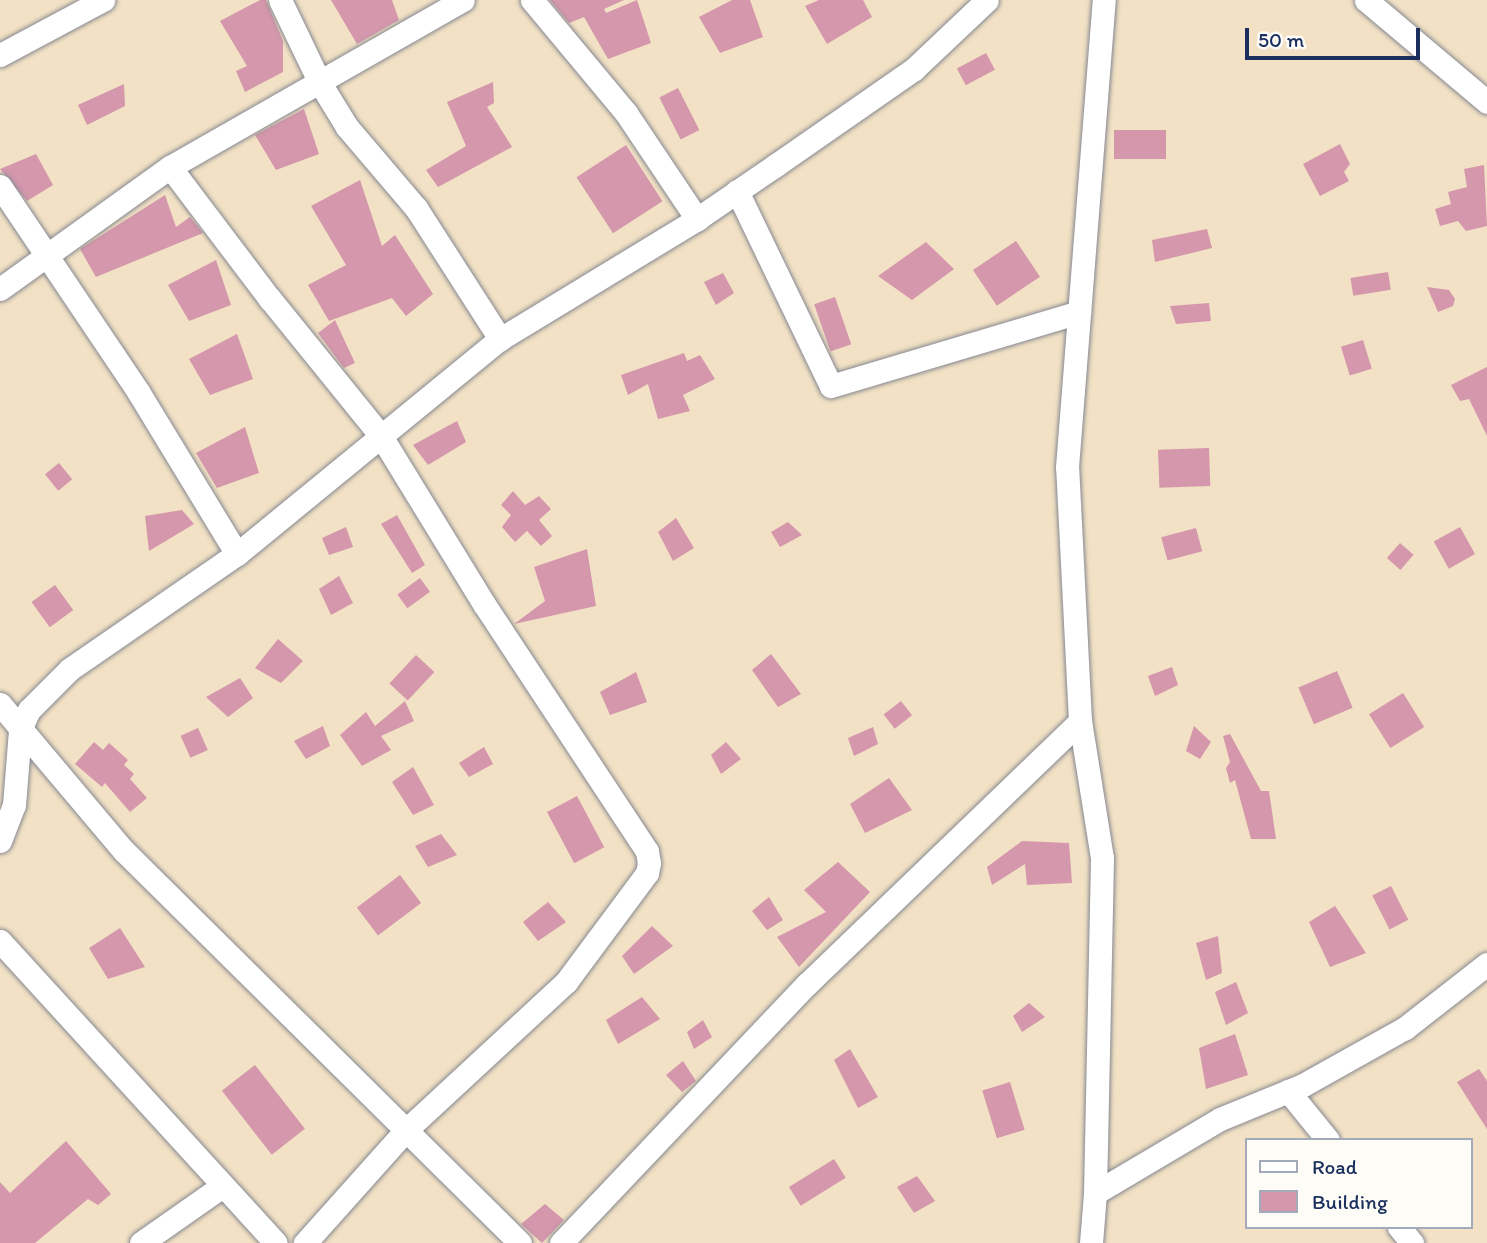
<!DOCTYPE html>
<html>
<head>
<meta charset="utf-8">
<style>
	body { margin:0 }
	#map { position:relative; width:1487px; height:1243px; overflow:hidden; background:#f2e1c4; font-family:Itim,sans-serif }
	div>[style] { position:absolute }
	.building>* { inset:0; background:#d497ac; transform-origin:0 0 }
	.roads { filter:drop-shadow(0 0 2px #868891) drop-shadow(0 0 2px #868891) }
	.street>* { height:23px; margin:-11.5px; padding:0 11.5px; transform-origin:11.5px; border-radius:11.5px; background:#fff }
	span { translate:-50% -50%; white-space:nowrap; text-align:center; line-height:1.15; -webkit-text-stroke:7px #fdfcf7; paint-order:stroke }
	.legend { position:absolute; left:1245px; top:1138px; width:228px; height:91px; box-sizing:border-box; background:#fdfcf7; border:2px solid #a3aaba; margin:0; padding:9px 12px; list-style:none; font-size:21px; color:#1b2f5e }
	.legend li { display:flex; align-items:center; gap:14px; height:35px }
	.legend b { width:35px; border:2px solid #a3aaba }
	.scale { position:absolute; left:1245px; top:28px; width:175px; height:32px; box-sizing:border-box; border:4px solid #1b2f5e; border-top:0; padding-left:9px; font-size:21px; line-height:24px; white-space:nowrap; color:#1b2f5e; -webkit-text-stroke:5px #fdfcf7; paint-order:stroke }
</style>
</head>
<body>
<div id="map">
	<div class="building">
		<div style="clip-path:polygon(260px 0,266px 0,283px 41px,283px 72px,245px 92px,236px 71px,247px 66px,220px 21px)"></div>
		<div style="clip-path:polygon(331px 0,392px 0,399px 20px,357px 44px)"></div>
		<div style="clip-path:polygon(550px 0,624px 0,604px 9px,606px 13px,637px 0,651px 43px,608px 59px,584px 17px,569px 23px)"></div>
		<div style="clip-path:polygon(732px 0,750px 0,763px 37px,720px 53px,699px 17px)"></div>
		<div style="clip-path:polygon(819px 0,863px 0,872px 17px,827px 44px,805px 6px)"></div>
		<div style="left:986px;top:53px;width:19px;height:33px;rotate:62deg"></div>
		<div style="clip-path:polygon(493px 82px,494px 103px,487px 107px,512px 147px,438px 187px,426px 170px,466px 146px,447px 102px)"></div>
		<div style="clip-path:polygon(124px 84px,125px 106px,87px 125px,78px 105px)"></div>
		<div style="left:678px;top:88px;width:47px;height:21px;rotate:63deg"></div>
		<div style="clip-path:polygon(304px 109px,319px 154px,276px 170px,255px 135px)"></div>
		<div style="left:1114px;top:130px;width:52px;height:29px"></div>
		<div style="clip-path:polygon(1340px 144px,1350px 164px,1344px 172px,1349px 181px,1320px 196px,1303px 164px)"></div>
		<div style="left:626px;top:145px;width:67px;height:59px;rotate:57deg"></div>
		<div style="clip-path:polygon(36px 154px,53px 185px,27px 201px,0 169px)"></div>
		<div style="clip-path:polygon(1484px 165px,1487px 226px,1466px 231px,1458px 221px,1440px 226px,1435px 209px,1451px 204px,1448px 192px,1467px 187px,1464px 169px)"></div>
		<div style="clip-path:polygon(360px 180px,382px 246px,395px 235px,433px 294px,406px 316px,392px 298px,329px 321px,308px 285px,346px 265px,311px 206px)"></div>
		<div style="clip-path:polygon(165px 195px,176px 227px,190px 217px,203px 233px,96px 277px,80px 249px)"></div>
		<div style="clip-path:polygon(1207px 229px,1212px 248px,1155px 262px,1152px 240px)"></div>
		<div style="left:1016px;top:241px;width:43px;height:52px;rotate:56deg"></div>
		<div style="clip-path:polygon(926px 242px,954px 269px,912px 300px,878px 276px)"></div>
		<div style="clip-path:polygon(216px 260px,231px 305px,189px 321px,168px 285px)"></div>
		<div style="left:1388px;top:272px;width:18px;height:38px;rotate:81deg"></div>
		<div style="clip-path:polygon(723px 273px,734px 293px,716px 305px,704px 282px)"></div>
		<div style="clip-path:polygon(1427px 287px,1449px 290px,1455px 299px,1453px 306px,1438px 312px)"></div>
		<div style="left:835px;top:297px;width:50px;height:22px;rotate:71deg"></div>
		<div style="clip-path:polygon(1209px 303px,1211px 321px,1176px 324px,1170px 306px)"></div>
		<div style="clip-path:polygon(335px 320px,355px 363px,344px 368px,318px 333px)"></div>
		<div style="clip-path:polygon(237px 334px,253px 379px,210px 395px,189px 359px)"></div>
		<div style="left:1363px;top:340px;width:30px;height:23px;rotate:73deg"></div>
		<div style="clip-path:polygon(684px 353px,687px 361px,700px 355px,715px 379px,683px 395px,690px 411px,658px 419px,648px 384px,628px 395px,621px 375px)"></div>
		<div style="clip-path:polygon(1487px 367px,1487px 436px,1469px 399px,1460px 401px,1451px 385px)"></div>
		<div style="clip-path:polygon(457px 421px,466px 442px,428px 465px,413px 445px)"></div>
		<div style="clip-path:polygon(245px 427px,259px 473px,217px 488px,196px 453px)"></div>
		<div style="left:1209px;top:448px;width:38px;height:51px;rotate:88deg"></div>
		<div style="left:59px;top:463px;width:21px;height:18px;rotate:51deg"></div>
		<div style="clip-path:polygon(513px 491px,525px 505px,539px 496px,551px 509px,539px 520px,552px 536px,541px 546px,527px 531px,515px 542px,502px 527px,511px 515px,501px 505px)"></div>
		<div style="clip-path:polygon(182px 510px,194px 524px,149px 551px,145px 516px)"></div>
		<div style="clip-path:polygon(397px 515px,425px 565px,412px 573px,381px 524px)"></div>
		<div style="clip-path:polygon(676px 518px,694px 548px,673px 561px,658px 532px)"></div>
		<div style="clip-path:polygon(788px 522px,802px 535px,780px 547px,771px 532px)"></div>
		<div style="clip-path:polygon(346px 527px,353px 547px,329px 555px,322px 538px)"></div>
		<div style="left:1460px;top:527px;width:31px;height:30px;rotate:61deg"></div>
		<div style="left:1196px;top:528px;width:24px;height:36px;rotate:75deg"></div>
		<div style="left:1400px;top:543px;width:18px;height:20px;rotate:41deg"></div>
		<div style="clip-path:polygon(587px 549px,596px 606px,514px 624px,545px 601px,534px 567px)"></div>
		<div style="clip-path:polygon(339px 576px,353px 603px,331px 615px,319px 589px)"></div>
		<div style="left:420px;top:578px;width:17px;height:28px;rotate:54deg"></div>
		<div style="left:55px;top:585px;width:31px;height:29px;rotate:54deg"></div>
		<div style="clip-path:polygon(278px 639px,303px 661px,281px 683px,255px 668px)"></div>
		<div style="clip-path:polygon(771px 654px,801px 694px,778px 707px,752px 670px)"></div>
		<div style="left:416px;top:655px;width:25px;height:39px;rotate:43deg"></div>
		<div style="clip-path:polygon(1172px 667px,1178px 685px,1155px 696px,1148px 676px)"></div>
		<div style="left:1337px;top:671px;width:40px;height:42px;rotate:67deg"></div>
		<div style="clip-path:polygon(636px 672px,647px 702px,610px 715px,600px 692px)"></div>
		<div style="clip-path:polygon(240px 678px,253px 698px,228px 717px,206px 697px)"></div>
		<div style="left:1403px;top:693px;width:40px;height:40px;rotate:58deg"></div>
		<div style="clip-path:polygon(405px 701px,414px 721px,381px 736px,391px 750px,362px 766px,340px 735px,366px 712px,375px 726px)"></div>
		<div style="left:901px;top:701px;width:18px;height:22px;rotate:52deg"></div>
		<div style="clip-path:polygon(323px 726px,330px 746px,306px 759px,294px 741px)"></div>
		<div style="clip-path:polygon(1194px 726px,1211px 742px,1200px 759px,1186px 751px)"></div>
		<div style="clip-path:polygon(873px 727px,878px 744px,854px 756px,848px 738px)"></div>
		<div style="left:198px;top:728px;width:24px;height:19px;rotate:66deg"></div>
		<div style="clip-path:polygon(1230px 734px,1261px 791px,1269px 791px,1276px 839px,1251px 839px,1235px 780px,1230px 783px,1226px 768px,1230px 762px,1223px 736px)"></div>
		<div style="clip-path:polygon(94px 742px,103px 750px,109px 743px,128px 760px,124px 765px,134px 774px,130px 779px,147px 798px,130px 812px,105px 783px,102px 787px,75px 764px)"></div>
		<div style="clip-path:polygon(726px 742px,741px 759px,721px 774px,711px 755px)"></div>
		<div style="clip-path:polygon(484px 747px,493px 764px,469px 777px,459px 763px)"></div>
		<div style="clip-path:polygon(413px 767px,434px 805px,413px 815px,392px 782px)"></div>
		<div style="clip-path:polygon(889px 778px,912px 810px,865px 833px,850px 804px)"></div>
		<div style="left:577px;top:796px;width:58px;height:34px;rotate:62deg"></div>
		<div style="clip-path:polygon(441px 834px,457px 855px,428px 867px,415px 846px)"></div>
		<div style="clip-path:polygon(1022px 841px,1069px 843px,1072px 883px,1027px 885px,1025px 864px,992px 885px,987px 867px)"></div>
		<div style="clip-path:polygon(838px 862px,870px 892px,799px 967px,777px 937px,826px 912px,804px 890px)"></div>
		<div style="left:400px;top:875px;width:35px;height:54px;rotate:53deg"></div>
		<div style="left:1391px;top:886px;width:38px;height:21px;rotate:63deg"></div>
		<div style="clip-path:polygon(769px 897px,783px 920px,767px 930px,752px 911px)"></div>
		<div style="clip-path:polygon(548px 902px,566px 922px,538px 941px,523px 922px)"></div>
		<div style="clip-path:polygon(1335px 906px,1366px 953px,1330px 967px,1309px 922px)"></div>
		<div style="clip-path:polygon(652px 926px,673px 946px,634px 974px,622px 956px)"></div>
		<div style="clip-path:polygon(120px 928px,145px 967px,108px 979px,89px 948px)"></div>
		<div style="clip-path:polygon(1218px 936px,1222px 973px,1206px 980px,1196px 943px)"></div>
		<div style="clip-path:polygon(1236px 982px,1248px 1013px,1226px 1025px,1215px 992px)"></div>
		<div style="clip-path:polygon(642px 997px,660px 1019px,618px 1044px,606px 1020px)"></div>
		<div style="clip-path:polygon(1029px 1003px,1045px 1017px,1022px 1032px,1013px 1016px)"></div>
		<div style="clip-path:polygon(703px 1020px,712px 1037px,694px 1049px,687px 1032px)"></div>
		<div style="clip-path:polygon(1235px 1034px,1248px 1075px,1206px 1089px,1199px 1048px)"></div>
		<div style="clip-path:polygon(850px 1049px,878px 1097px,858px 1108px,834px 1060px)"></div>
		<div style="clip-path:polygon(683px 1061px,696px 1081px,682px 1092px,666px 1075px)"></div>
		<div style="left:255px;top:1065px;width:81px;height:42px;rotate:52deg"></div>
		<div style="clip-path:polygon(1479px 1069px,1487px 1081px,1487px 1129px,1457px 1082px)"></div>
		<div style="left:1010px;top:1082px;width:50px;height:29px;rotate:73deg"></div>
		<div style="clip-path:polygon(66px 1141px,111px 1194px,98px 1205px,88px 1199px,35px 1243px,0 1243px,0 1182px,10px 1193px)"></div>
		<div style="left:834px;top:1159px;width:22px;height:53px;rotate:58deg"></div>
		<div style="clip-path:polygon(917px 1176px,935px 1201px,914px 1213px,897px 1187px)"></div>
		<div style="clip-path:polygon(545px 1204px,564px 1220px,542px 1243px,521px 1224px)"></div>
	</div>
	<div class="roads">
		<div class="street">
			<div style="left:280px;top:0;width:92px;rotate:64.3deg"></div>
			<div style="left:320px;top:83px;width:52px;rotate:58.5deg"></div>
			<div style="left:347px;top:127px;width:106px;rotate:49.6deg"></div>
			<div style="left:416px;top:208px;width:156px;rotate:57.3deg"></div>
			<div style="left:532px;top:0;width:147px;rotate:50.2deg"></div>
			<div style="left:626px;top:113px;width:128px;rotate:56.2deg"></div>
			<div style="left:1366px;top:0;width:158px;rotate:40.1deg"></div>
			<div style="left:0;top:55px;width:117px;rotate:-28.1deg"></div>
			<div style="left:170px;top:167px;width:166px;rotate:52.9deg"></div>
			<div style="left:270px;top:299px;width:176px;rotate:51deg"></div>
			<div style="left:381px;top:436px;width:197px;rotate:58.5deg"></div>
			<div style="left:484px;top:604px;width:296px;rotate:56.6deg"></div>
			<div style="left:647px;top:851px;width:12px;rotate:81deg"></div>
			<div style="left:649px;top:863px;width:10px;rotate:101deg"></div>
			<div style="left:647px;top:873px;width:136px;rotate:126.6deg"></div>
			<div style="left:566px;top:982px;width:218px;rotate:137.2deg"></div>
			<div style="left:406px;top:1130px;width:152px;rotate:131.8deg"></div>
			<div style="left:0;top:186px;width:249px;rotate:56.1deg"></div>
			<div style="left:139px;top:393px;width:188px;rotate:58.7deg"></div>
			<div style="left:737px;top:191px;width:216px;rotate:64.3deg"></div>
			<div style="left:831px;top:386px;width:259px;rotate:-16.6deg"></div>
			<div style="left:0;top:289px;width:209px;rotate:-35.7deg"></div>
			<div style="left:170px;top:167px;width:337px;rotate:-29.7deg"></div>
			<div style="left:0;top:704px;width:192px;rotate:49.9deg"></div>
			<div style="left:124px;top:851px;width:557px;rotate:44.71deg"></div>
			<div style="left:0;top:841px;width:39px;rotate:-69deg"></div>
			<div style="left:14px;top:805px;width:75px;rotate:-85.4deg"></div>
			<div style="left:20px;top:730px;width:22px;rotate:-66deg"></div>
			<div style="left:29px;top:710px;width:58px;rotate:-45deg"></div>
			<div style="left:70px;top:669px;width:203px;rotate:-34.6deg"></div>
			<div style="left:237px;top:554px;width:340px;rotate:-39.3deg"></div>
			<div style="left:500px;top:339px;width:231px;rotate:-31.3deg"></div>
			<div style="left:697px;top:219px;width:96px;rotate:-34.4deg"></div>
			<div style="left:776px;top:165px;width:168px;rotate:-34.8deg"></div>
			<div style="left:914px;top:69px;width:100px;rotate:-43.4deg"></div>
			<div style="left:0;top:941px;width:409px;rotate:47.6deg"></div>
			<div style="left:1288px;top:1091px;width:63px;rotate:50.8deg"></div>
			<div style="left:1095px;top:1193px;width:335px;rotate:-88.8deg"></div>
			<div style="left:1102px;top:858px;width:139px;rotate:-99.1deg"></div>
			<div style="left:1080px;top:721px;width:254px;rotate:-92.9deg"></div>
			<div style="left:1067px;top:467px;width:468px;rotate:-85.5deg"></div>
			<div style="left:1399px;top:1227px;width:21px;rotate:51deg"></div>
			<div style="left:141px;top:1243px;width:98px;rotate:-35deg"></div>
			<div style="left:561px;top:1243px;width:357px;rotate:-46.5deg"></div>
			<div style="left:807px;top:984px;width:379px;rotate:-43.9deg"></div>
			<div style="left:1091px;top:1243px;width:50px;rotate:-85.4deg"></div>
			<div style="left:1095px;top:1193px;width:145px;rotate:-30.6deg"></div>
			<div style="left:1220px;top:1119px;width:90px;rotate:-22.3deg"></div>
			<div style="left:1303px;top:1085px;width:117px;rotate:-29.2deg"></div>
			<div style="left:1405px;top:1028px;width:104px;rotate:-38deg"></div>
		</div>
	</div>
	<ul class="legend">
	<li><b style="height:9px;background:#fff"></b>Road</li>
	<li><b style="height:19px;background:#d497ac"></b>Building</li>
	</ul>
	<div class="scale">50 m</div>
</div>
</body>
</html>
